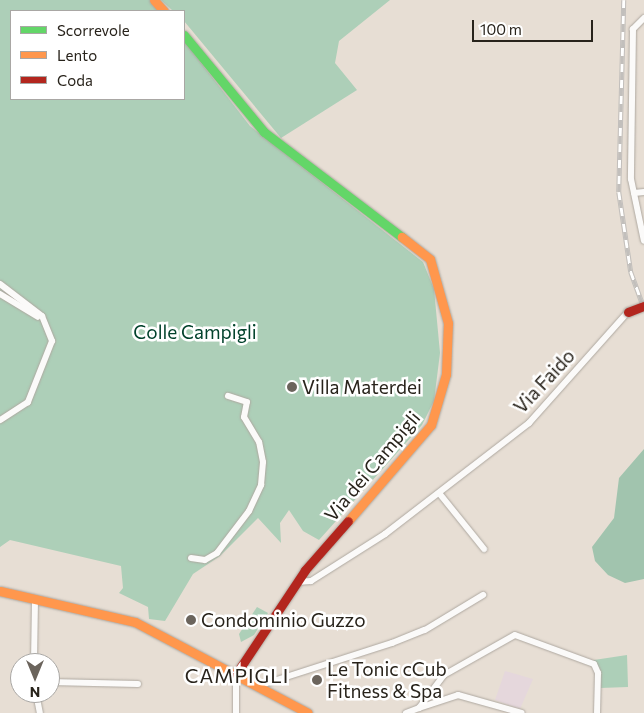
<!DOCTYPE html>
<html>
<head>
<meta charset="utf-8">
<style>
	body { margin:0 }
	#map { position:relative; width:644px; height:713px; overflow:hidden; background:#e7ded4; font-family:Commissioner,sans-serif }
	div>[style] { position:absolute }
	.education>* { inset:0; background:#e5d7dc }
	.green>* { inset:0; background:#adcfb8 }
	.forest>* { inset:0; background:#a1c4ae }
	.roads { filter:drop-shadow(0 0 1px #aea8a0) drop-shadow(0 0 1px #aea8a0) }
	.street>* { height:6px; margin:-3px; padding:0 3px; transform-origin:3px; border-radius:3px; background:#fbfaf9 }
	.fast>* { height:9px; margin:-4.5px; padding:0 4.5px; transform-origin:4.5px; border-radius:4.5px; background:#63d668 }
	.slow>* { height:9px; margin:-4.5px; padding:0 4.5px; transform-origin:4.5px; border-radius:4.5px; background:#ff974d }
	.jam>* { height:9px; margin:-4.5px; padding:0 4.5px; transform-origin:4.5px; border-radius:4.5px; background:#b3261e }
	.rail>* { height:4.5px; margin-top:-2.25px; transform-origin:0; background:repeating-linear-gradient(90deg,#fff 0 8px,#c2bfbc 0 16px); box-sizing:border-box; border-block:1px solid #c2bfbc }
	.bridges { filter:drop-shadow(0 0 1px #aea8a0) drop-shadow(0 0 1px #aea8a0) }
	.jam-bridge>* { height:9px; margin:-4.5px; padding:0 4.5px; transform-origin:4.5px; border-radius:4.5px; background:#b3261e }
	.dots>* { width:14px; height:14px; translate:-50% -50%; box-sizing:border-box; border:2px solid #fff; border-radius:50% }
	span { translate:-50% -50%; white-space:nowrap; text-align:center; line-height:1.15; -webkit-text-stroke:5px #fff; paint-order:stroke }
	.park-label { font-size:19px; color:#02422c }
	.street-label { font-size:19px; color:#28231b }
	.poi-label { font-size:19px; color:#28231b }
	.left { translate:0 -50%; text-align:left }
	.neighbourhood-label { font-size:20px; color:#28231b; letter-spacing:1px }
	.legend { position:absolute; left:10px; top:10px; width:175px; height:90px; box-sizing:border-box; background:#fff; border:1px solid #a9a7a4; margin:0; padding:6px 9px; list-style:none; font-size:15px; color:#28231b }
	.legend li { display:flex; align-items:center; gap:10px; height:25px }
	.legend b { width:25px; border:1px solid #a9a7a4 }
	.north { position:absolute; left:10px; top:653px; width:50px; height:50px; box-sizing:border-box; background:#fff; border:1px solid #a9a7a4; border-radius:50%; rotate:180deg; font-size:14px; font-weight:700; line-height:20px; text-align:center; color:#28231b }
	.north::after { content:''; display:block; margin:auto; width:18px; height:22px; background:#6b645c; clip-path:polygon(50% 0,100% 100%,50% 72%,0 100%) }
	.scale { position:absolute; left:472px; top:20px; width:121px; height:22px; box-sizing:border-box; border:2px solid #28231b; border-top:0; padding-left:6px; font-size:15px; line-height:18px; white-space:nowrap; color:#28231b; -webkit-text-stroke:4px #fff; paint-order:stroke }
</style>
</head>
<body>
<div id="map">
	<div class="education">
		<div style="clip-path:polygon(505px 671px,533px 679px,520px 709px,495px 700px)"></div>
	</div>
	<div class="green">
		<div style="clip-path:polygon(0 0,152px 0,161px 11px,11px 11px,11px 99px,184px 99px,184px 41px,250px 126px,423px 262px,434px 289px,440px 353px,434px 401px,422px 425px,319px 540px,303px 531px,289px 510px,280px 523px,281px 543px,258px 518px,220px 556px,193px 574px,165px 621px,149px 619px,148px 607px,119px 593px,123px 588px,121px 566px,10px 540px,0 547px)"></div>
		<div style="clip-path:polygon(161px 0,390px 0,339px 41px,335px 63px,357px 90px,281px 138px,184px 21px,184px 11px,173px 11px)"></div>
		<div style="clip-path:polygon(257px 607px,268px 613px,254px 635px,241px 642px,239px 634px)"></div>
		<div style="clip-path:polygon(627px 655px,628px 687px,600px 688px,594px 660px)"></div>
	</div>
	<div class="forest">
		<div style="clip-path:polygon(644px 449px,644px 579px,625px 583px,608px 575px,595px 561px,592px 547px,614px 518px,619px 478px)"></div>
	</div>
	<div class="roads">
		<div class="street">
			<div style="left:644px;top:18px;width:16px;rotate:135deg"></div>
			<div style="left:633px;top:29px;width:150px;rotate:90.8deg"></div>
			<div style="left:631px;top:179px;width:63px;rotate:78.2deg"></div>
			<div style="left:634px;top:193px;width:10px;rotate:-6deg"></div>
			<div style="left:0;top:284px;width:53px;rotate:37.3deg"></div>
			<div style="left:42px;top:316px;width:27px;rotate:68deg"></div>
			<div style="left:52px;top:341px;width:66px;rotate:111.5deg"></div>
			<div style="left:28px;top:402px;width:33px;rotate:147deg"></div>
			<div style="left:0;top:294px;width:44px;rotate:31.2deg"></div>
			<div style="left:439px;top:493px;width:72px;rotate:51.2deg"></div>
			<div style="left:191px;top:558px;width:14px;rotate:8deg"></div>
			<div style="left:205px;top:560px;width:14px;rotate:-30deg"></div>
			<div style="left:217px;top:553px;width:53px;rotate:-52.7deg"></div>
			<div style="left:249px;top:511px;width:29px;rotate:-65deg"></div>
			<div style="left:261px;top:485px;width:23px;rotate:-85deg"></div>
			<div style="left:263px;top:462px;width:20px;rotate:-101deg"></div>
			<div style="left:259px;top:442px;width:29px;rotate:-121deg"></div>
			<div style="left:244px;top:417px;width:15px;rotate:-79deg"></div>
			<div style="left:247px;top:402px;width:20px;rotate:-162deg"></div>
			<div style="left:297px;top:582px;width:14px;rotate:-4deg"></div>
			<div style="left:311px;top:581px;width:88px;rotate:-32.4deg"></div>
			<div style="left:385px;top:534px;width:182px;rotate:-37.6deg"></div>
			<div style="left:529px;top:423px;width:149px;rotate:-48.3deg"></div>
			<div style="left:34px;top:663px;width:64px;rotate:-89.1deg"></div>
			<div style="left:236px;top:674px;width:39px;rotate:90deg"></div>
			<div style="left:50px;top:682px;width:88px;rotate:1.3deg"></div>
			<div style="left:258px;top:686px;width:141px;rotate:-17.8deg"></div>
			<div style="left:392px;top:643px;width:35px;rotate:-22deg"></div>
			<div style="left:425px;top:630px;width:68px;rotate:-31.1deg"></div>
			<div style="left:36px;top:693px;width:20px;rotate:79deg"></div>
			<div style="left:419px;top:708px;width:41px;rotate:-18.4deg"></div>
			<div style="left:458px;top:695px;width:66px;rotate:15.7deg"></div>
			<div style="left:406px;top:713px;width:14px;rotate:-21deg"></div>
			<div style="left:419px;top:708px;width:41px;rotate:-52.9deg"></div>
			<div style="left:444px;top:675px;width:81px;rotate:-29.4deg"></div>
			<div style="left:515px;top:635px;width:84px;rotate:20.2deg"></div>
			<div style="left:594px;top:664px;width:10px;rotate:66deg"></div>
			<div style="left:598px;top:673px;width:40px;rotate:91.4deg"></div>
		</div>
		<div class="fast">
			<div style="left:184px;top:35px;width:126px;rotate:50.5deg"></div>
			<div style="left:264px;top:132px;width:173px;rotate:37.3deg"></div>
		</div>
		<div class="slow">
			<div style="left:154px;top:0;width:15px;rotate:48deg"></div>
			<div style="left:348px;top:521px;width:127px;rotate:-49.2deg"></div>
			<div style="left:431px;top:425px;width:53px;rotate:-73.6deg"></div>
			<div style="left:446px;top:374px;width:51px;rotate:-87.8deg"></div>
			<div style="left:448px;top:323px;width:66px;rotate:-105.7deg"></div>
			<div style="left:430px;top:259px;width:36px;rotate:-142deg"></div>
			<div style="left:0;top:591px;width:139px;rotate:12.9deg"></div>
			<div style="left:135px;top:622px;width:195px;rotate:27.7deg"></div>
		</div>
		<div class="jam">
			<div style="left:236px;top:674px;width:125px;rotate:-56.4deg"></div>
			<div style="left:305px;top:570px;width:65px;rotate:-48.7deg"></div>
		</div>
	</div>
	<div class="rail">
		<div style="left:624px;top:0;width:192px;rotate:91.5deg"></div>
		<div style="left:619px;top:192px;width:81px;rotate:81.5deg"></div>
		<div style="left:631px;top:272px;width:37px;rotate:70deg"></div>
	</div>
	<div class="bridges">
		<div class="jam-bridge">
			<div style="left:628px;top:312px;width:17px;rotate:-21deg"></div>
		</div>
	</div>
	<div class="dots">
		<div style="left:292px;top:387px;background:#6b645c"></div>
		<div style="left:191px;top:620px;background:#6b645c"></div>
		<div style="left:317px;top:680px;background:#6b645c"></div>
	</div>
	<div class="park-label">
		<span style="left:195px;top:332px">Colle Campigli</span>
	</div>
	<div class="street-label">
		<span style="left:544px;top:381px;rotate:-47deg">Via Faido</span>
		<span style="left:372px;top:466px;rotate:-50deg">Via dei Campigli</span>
	</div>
	<div class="poi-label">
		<span class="left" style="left:302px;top:387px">Villa Materdei</span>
		<span class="left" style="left:201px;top:620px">Condominio Guzzo</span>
		<span class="left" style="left:327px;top:680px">Le Tonic cCub<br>Fitness &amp; Spa</span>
	</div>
	<div class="neighbourhood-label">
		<span style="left:237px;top:675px">CAMPIGLI</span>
	</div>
	<ul class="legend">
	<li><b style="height:6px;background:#63d668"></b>Scorrevole</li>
	<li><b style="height:6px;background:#ff974d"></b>Lento</li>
	<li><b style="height:6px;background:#b3261e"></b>Coda</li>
	</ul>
	<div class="north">N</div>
	<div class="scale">100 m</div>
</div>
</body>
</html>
